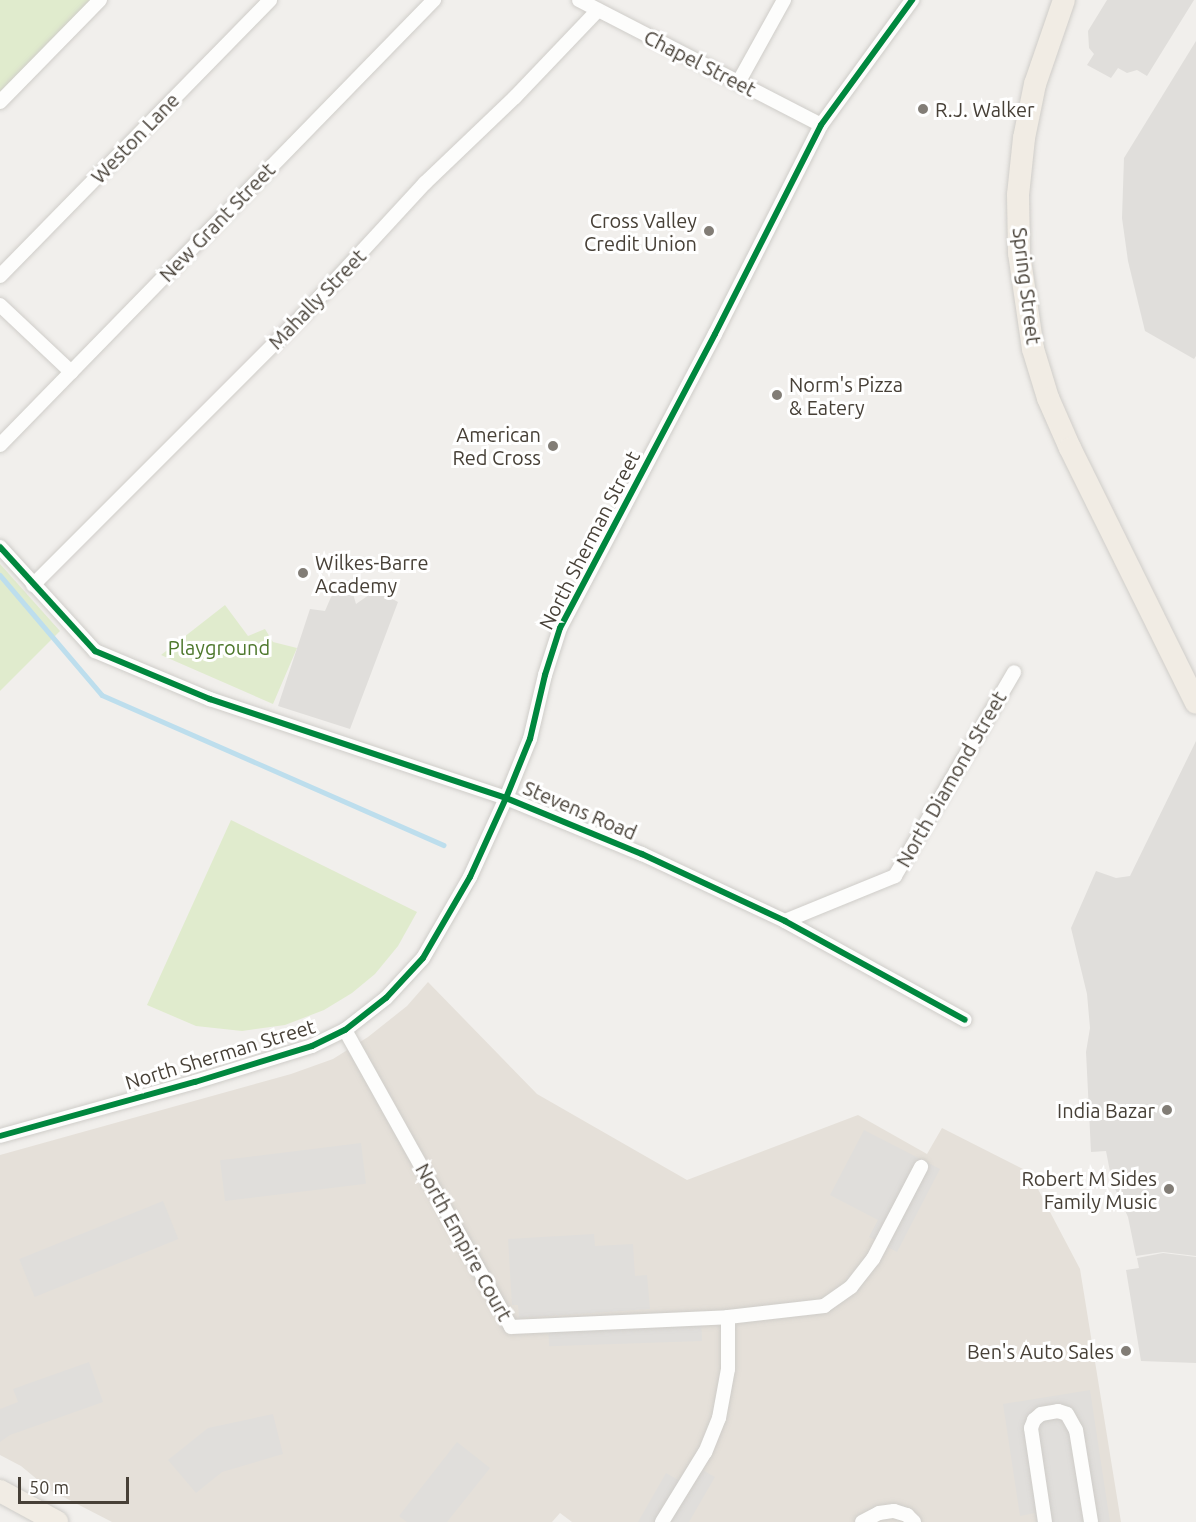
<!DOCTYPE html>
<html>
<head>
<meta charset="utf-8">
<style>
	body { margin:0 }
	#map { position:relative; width:1196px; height:1522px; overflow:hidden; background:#f1efec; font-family:Ubuntu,sans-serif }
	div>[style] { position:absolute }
	.residential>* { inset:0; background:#e5e0d9 }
	.green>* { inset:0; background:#e0ebcd }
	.parking>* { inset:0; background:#e0dedb; transform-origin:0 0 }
	.stream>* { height:4.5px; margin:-2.25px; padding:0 2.25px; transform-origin:2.25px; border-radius:2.25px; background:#bddeed }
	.roads { filter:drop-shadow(0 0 2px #cfcdc9) drop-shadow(0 0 2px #cfcdc9) }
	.street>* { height:14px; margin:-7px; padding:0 7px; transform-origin:7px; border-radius:7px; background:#fdfdfc }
	.primary>* { height:22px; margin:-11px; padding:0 11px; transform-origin:11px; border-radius:11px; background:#f1ece4 }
	.cycleway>* { height:6px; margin:-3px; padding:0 3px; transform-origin:3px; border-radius:3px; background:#00873e }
	.dots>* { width:16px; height:16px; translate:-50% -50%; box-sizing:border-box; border:3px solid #fff; border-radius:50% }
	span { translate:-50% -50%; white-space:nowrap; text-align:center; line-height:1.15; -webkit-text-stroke:6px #fff; paint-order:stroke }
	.street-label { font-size:20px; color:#474037 }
	.poi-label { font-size:20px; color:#474037 }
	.left { translate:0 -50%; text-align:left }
	.right { translate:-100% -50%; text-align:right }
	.park-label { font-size:20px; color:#4e782c }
	.scale { position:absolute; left:18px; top:1477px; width:111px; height:27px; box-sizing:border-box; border:3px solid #474037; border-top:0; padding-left:8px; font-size:18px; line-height:21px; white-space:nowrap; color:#474037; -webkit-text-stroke:4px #fff; paint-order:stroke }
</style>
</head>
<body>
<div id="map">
	<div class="residential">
		<div style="clip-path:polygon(428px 982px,537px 1094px,687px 1180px,858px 1115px,927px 1154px,942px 1128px,1029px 1172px,1080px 1269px,1121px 1522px,572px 1522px,560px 1513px,552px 1522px,112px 1522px,50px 1490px,21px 1466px,0 1455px,0 1155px,291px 1074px,333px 1059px,368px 1037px,407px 1006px)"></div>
	</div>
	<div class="green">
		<div style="clip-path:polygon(0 0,98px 0,0 100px)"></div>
		<div style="clip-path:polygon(0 564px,60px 631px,0 691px)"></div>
		<div style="clip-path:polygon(225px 605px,248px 636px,265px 629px,273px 642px,297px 648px,273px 704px,161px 655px)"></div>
		<div style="clip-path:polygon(231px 820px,417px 912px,398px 946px,375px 974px,352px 993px,324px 1010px,285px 1025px,242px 1031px,196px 1026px,147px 1005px)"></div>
	</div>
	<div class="parking">
		<div style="clip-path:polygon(1107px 0,1194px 0,1147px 76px,1137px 70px,1127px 73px,1118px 68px,1111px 78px,1087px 65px,1094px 54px,1089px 48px,1088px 31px)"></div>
		<div style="clip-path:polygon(1196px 41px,1196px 356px,1194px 359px,1145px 331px,1128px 261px,1122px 218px,1124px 158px)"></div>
		<div style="clip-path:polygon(349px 580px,356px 604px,376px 590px,398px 602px,350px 729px,278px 706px,310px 609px,325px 611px,331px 597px)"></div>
		<div style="clip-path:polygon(1196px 741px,1196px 1256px,1163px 1252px,1136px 1256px,1128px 1217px,1112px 1182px,1106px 1151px,1091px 1152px,1086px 1052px,1090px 1028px,1087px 994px,1071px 928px,1096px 871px,1116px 878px,1130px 876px)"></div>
		<div style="clip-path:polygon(864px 1130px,940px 1169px,897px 1252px,869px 1237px,878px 1220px,830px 1195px)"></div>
		<div style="left:361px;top:1143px;width:41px;height:142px;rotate:83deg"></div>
		<div style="left:163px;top:1201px;width:41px;height:155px;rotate:68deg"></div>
		<div style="clip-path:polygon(594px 1234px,595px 1246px,633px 1244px,635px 1276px,647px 1275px,650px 1309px,519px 1318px,518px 1305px,512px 1305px,508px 1239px)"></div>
		<div style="clip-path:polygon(1163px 1253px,1196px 1257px,1196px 1363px,1141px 1361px,1126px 1270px,1139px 1268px,1137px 1258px)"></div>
		<div style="left:701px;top:1312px;width:29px;height:153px;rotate:88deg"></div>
		<div style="clip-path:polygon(89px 1362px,103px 1402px,10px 1435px,0 1442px,0 1409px,18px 1402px,13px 1389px)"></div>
		<div style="clip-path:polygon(1090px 1390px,1110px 1522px,1037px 1522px,1035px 1513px,1020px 1516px,1003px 1404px)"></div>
		<div style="clip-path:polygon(273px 1414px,283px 1454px,222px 1472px,196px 1493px,168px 1460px,208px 1428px)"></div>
		<div style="clip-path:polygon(457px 1442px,490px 1468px,447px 1522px,407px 1522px,399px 1516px)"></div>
		<div style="clip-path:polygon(690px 1463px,715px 1477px,689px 1522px,638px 1522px,666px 1473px,680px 1481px)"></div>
	</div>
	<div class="stream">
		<div style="left:0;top:575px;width:157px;rotate:49.6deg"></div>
		<div style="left:102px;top:695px;width:373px;rotate:23.7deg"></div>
	</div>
	<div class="roads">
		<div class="street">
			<div style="left:579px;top:0;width:272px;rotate:27.3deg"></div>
			<div style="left:738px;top:83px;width:95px;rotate:-61deg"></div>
			<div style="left:0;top:102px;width:143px;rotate:-45.6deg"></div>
			<div style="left:0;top:276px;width:386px;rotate:-45.6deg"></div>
			<div style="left:0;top:305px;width:98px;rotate:43.3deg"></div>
			<div style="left:0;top:445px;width:622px;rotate:-45.72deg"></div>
			<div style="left:0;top:547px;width:141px;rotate:47.6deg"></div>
			<div style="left:95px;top:651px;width:125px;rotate:22.7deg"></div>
			<div style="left:210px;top:699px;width:312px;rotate:18.5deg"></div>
			<div style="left:506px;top:798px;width:147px;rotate:22.4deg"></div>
			<div style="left:642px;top:854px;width:158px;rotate:25.1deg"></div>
			<div style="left:785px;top:921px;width:205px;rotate:28.8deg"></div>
			<div style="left:33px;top:585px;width:385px;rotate:-45deg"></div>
			<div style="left:305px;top:313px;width:177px;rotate:-47.3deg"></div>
			<div style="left:425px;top:183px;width:124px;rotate:-43.7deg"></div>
			<div style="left:515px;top:97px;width:120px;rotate:-46.3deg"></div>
			<div style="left:785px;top:921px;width:119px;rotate:-22.2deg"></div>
			<div style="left:895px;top:876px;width:236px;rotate:-59.7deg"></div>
			<div style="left:345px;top:1030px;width:340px;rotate:60.8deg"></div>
			<div style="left:511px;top:1327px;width:217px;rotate:-2.6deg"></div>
			<div style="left:728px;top:1317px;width:52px;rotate:90deg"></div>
			<div style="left:728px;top:1369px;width:50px;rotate:100.4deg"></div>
			<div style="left:719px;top:1418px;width:37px;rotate:112deg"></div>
			<div style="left:705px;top:1452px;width:82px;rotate:121.6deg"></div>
			<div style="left:0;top:1136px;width:202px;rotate:-15.5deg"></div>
			<div style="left:195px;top:1082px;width:122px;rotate:-17.1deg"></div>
			<div style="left:312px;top:1046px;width:37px;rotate:-26deg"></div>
			<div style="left:345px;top:1030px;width:52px;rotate:-38deg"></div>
			<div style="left:386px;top:998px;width:54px;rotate:-47.2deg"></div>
			<div style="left:423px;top:958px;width:94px;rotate:-59.9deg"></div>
			<div style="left:470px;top:877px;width:87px;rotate:-65.5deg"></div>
			<div style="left:506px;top:798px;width:64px;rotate:-67.9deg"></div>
			<div style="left:530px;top:739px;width:66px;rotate:-76.8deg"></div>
			<div style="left:545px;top:675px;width:49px;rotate:-72.3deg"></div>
			<div style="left:560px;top:628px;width:332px;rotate:-62.2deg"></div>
			<div style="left:715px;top:334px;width:234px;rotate:-63.1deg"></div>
			<div style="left:821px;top:125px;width:155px;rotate:-53.9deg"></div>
			<div style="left:728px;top:1317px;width:97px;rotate:-6.5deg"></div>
			<div style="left:824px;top:1306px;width:33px;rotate:-35deg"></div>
			<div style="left:851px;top:1287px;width:36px;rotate:-52deg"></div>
			<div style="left:873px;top:1259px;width:104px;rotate:-62.4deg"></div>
			<div style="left:862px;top:1522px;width:19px;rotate:-28deg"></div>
			<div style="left:879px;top:1513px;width:15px;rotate:-8deg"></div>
			<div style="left:894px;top:1511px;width:14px;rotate:17deg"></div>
			<div style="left:907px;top:1515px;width:10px;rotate:45deg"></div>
			<div style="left:1045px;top:1522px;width:95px;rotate:-98.5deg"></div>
			<div style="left:1031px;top:1428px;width:9px;rotate:-69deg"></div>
			<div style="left:1034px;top:1420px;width:9px;rotate:-41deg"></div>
			<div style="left:1041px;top:1414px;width:17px;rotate:-10deg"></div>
			<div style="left:1058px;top:1411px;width:9px;rotate:18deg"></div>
			<div style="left:1067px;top:1414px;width:18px;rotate:61deg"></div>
			<div style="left:1076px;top:1430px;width:93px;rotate:80.7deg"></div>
		</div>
		<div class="primary">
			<div style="left:1064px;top:0;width:89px;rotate:109deg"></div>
			<div style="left:1035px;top:84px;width:55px;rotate:101.5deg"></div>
			<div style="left:1024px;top:138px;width:57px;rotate:96deg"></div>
			<div style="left:1018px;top:195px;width:58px;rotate:89deg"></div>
			<div style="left:1019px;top:253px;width:97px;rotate:81.7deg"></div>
			<div style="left:1033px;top:349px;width:51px;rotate:73deg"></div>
			<div style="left:1048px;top:398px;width:55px;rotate:66.3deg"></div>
			<div style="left:1070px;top:448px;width:284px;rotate:63.7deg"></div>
			<div style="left:0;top:1491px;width:65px;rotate:28.5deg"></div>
		</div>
	</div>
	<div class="cycleway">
		<div style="left:0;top:547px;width:141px;rotate:47.6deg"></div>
		<div style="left:95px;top:651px;width:125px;rotate:22.7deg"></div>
		<div style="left:210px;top:699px;width:312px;rotate:18.5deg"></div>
		<div style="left:506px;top:798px;width:147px;rotate:22.4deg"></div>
		<div style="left:642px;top:854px;width:158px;rotate:25.1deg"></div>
		<div style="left:785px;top:921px;width:205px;rotate:28.8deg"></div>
		<div style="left:0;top:1136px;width:202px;rotate:-15.5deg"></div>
		<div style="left:195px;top:1082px;width:122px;rotate:-17.1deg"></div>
		<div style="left:312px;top:1046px;width:37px;rotate:-26deg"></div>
		<div style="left:345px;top:1030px;width:52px;rotate:-38deg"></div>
		<div style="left:386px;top:998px;width:54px;rotate:-47.2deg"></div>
		<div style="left:423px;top:958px;width:94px;rotate:-59.9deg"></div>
		<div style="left:470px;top:877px;width:87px;rotate:-65.5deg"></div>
		<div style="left:506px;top:798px;width:64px;rotate:-67.9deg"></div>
		<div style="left:530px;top:739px;width:66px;rotate:-76.8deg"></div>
		<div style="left:545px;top:675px;width:49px;rotate:-72.3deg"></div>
		<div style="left:560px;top:628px;width:332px;rotate:-62.2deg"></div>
		<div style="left:715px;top:334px;width:234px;rotate:-63.1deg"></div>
		<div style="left:821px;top:125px;width:155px;rotate:-53.9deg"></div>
	</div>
	<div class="dots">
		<div style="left:923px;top:109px;background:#827d76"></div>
		<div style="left:709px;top:231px;background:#827d76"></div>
		<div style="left:777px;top:395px;background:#827d76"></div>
		<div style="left:553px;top:446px;background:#827d76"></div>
		<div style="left:303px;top:573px;background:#827d76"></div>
		<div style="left:1167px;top:1110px;background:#827d76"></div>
		<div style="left:1169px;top:1189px;background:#827d76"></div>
		<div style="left:1126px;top:1351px;background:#827d76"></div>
	</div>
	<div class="street-label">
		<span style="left:700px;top:63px;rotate:27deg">Chapel Street</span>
		<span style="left:135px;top:138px;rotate:-46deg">Weston Lane</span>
		<span style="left:217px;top:222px;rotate:-46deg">New Grant Street</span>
		<span style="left:1027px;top:286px;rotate:83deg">Spring Street</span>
		<span style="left:317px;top:299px;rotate:-46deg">Mahally Street</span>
		<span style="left:589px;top:540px;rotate:-63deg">North Sherman Street</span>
		<span style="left:951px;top:779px;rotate:-60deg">North Diamond Street</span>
		<span style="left:580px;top:810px;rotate:23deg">Stevens Road</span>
		<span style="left:220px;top:1054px;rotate:-17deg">North Sherman Street</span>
		<span style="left:464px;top:1242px;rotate:61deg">North Empire Court</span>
	</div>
	<div class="poi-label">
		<span class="left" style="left:935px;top:109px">R.J. Walker</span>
		<span class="right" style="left:697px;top:232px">Cross Valley<br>Credit Union</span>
		<span class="left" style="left:789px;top:396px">Norm's Pizza<br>&amp; Eatery</span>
		<span class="right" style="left:541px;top:446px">American<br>Red Cross</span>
		<span class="left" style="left:315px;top:574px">Wilkes-Barre<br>Academy</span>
		<span class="right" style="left:1155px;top:1110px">India Bazar</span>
		<span class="right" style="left:1157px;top:1190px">Robert M Sides<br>Family Music</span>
		<span class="right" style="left:1114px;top:1351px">Ben's Auto Sales</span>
	</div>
	<div class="park-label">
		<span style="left:219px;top:647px">Playground</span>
	</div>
	<div class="scale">50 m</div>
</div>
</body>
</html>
